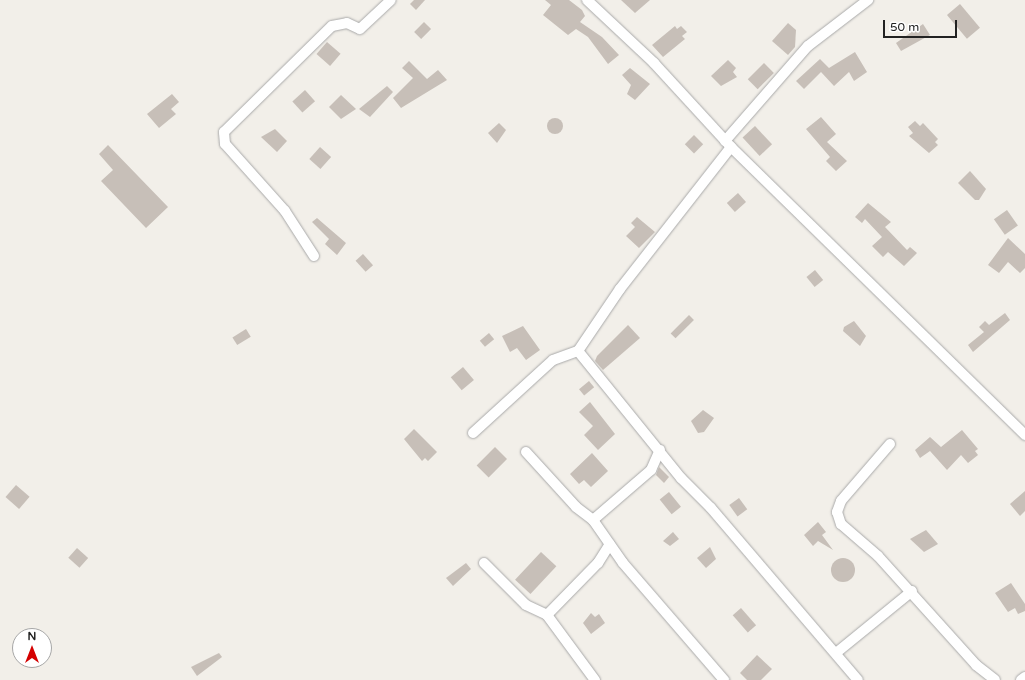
<!DOCTYPE html>
<html>
<head>
<meta charset="utf-8">
<style>
	body { margin:0 }
	#map { position:relative; width:1025px; height:680px; overflow:hidden; background:#f2efe9; font-family:"Varela Round",sans-serif }
	div>[style] { position:absolute }
	.building>* { inset:0; background:#c7bfb8; transform-origin:0 0 }
	.round { border-radius:50% }
	.roads { filter:drop-shadow(0 0 1px #a9a9a9) drop-shadow(0 0 1px #a9a9a9) }
	.minor>* { height:10px; margin:-5px; padding:0 5px; transform-origin:5px; border-radius:5px; background:#fff }
	span { translate:-50% -50%; white-space:nowrap; text-align:center; line-height:1.15; -webkit-text-stroke:4px #fff; paint-order:stroke }
	.north { position:absolute; left:12px; top:628px; width:40px; height:40px; box-sizing:border-box; background:#fff; border:1px solid #a7a7a7; border-radius:50%; rotate:0deg; font-size:11px; font-weight:700; line-height:16px; text-align:center; color:#222 }
	.north::after { content:''; display:block; margin:auto; width:14px; height:18px; background:#d40000; clip-path:polygon(50% 0,100% 100%,50% 72%,0 100%) }
	.scale { position:absolute; left:883px; top:20px; width:74px; height:18px; box-sizing:border-box; border:2px solid #222; border-top:0; padding-left:5px; font-size:12px; line-height:14px; white-space:nowrap; color:#222; -webkit-text-stroke:3px #fff; paint-order:stroke }
</style>
</head>
<body>
<div id="map">
	<div class="building">
		<div style="clip-path:polygon(414px 0,425px 0,416px 10px,410px 4px)"></div>
		<div style="clip-path:polygon(545px 0,569px 0,582px 10px,585px 16px,580px 22px,602px 37px,619px 55px,608px 64px,588px 37px,576px 29px,568px 35px,543px 15px,551px 5px)"></div>
		<div style="clip-path:polygon(621px 0,650px 0,635px 13px)"></div>
		<div style="left:960px;top:4px;width:31px;height:17px;rotate:50deg"></div>
		<div style="left:424px;top:22px;width:10px;height:14px;rotate:45deg"></div>
		<div style="clip-path:polygon(788px 23px,796px 30px,795px 47px,788px 55px,772px 41px)"></div>
		<div style="clip-path:polygon(923px 24px,930px 35px,901px 51px,896px 43px)"></div>
		<div style="clip-path:polygon(675px 26px,677px 29px,681px 26px,687px 32px,682px 36px,685px 39px,663px 57px,652px 45px)"></div>
		<div style="left:327px;top:42px;width:18px;height:16px;rotate:41deg"></div>
		<div style="clip-path:polygon(855px 52px,867px 72px,854px 81px,849px 72px,834px 86px,821px 72px,804px 89px,796px 81px,820px 59px,829px 68px)"></div>
		<div style="clip-path:polygon(728px 60px,736px 68px,733px 72px,737px 77px,721px 86px,711px 76px)"></div>
		<div style="clip-path:polygon(409px 61px,427px 79px,438px 70px,447px 80px,401px 108px,393px 98px,413px 78px,402px 68px)"></div>
		<div style="left:764px;top:63px;width:14px;height:23px;rotate:45deg"></div>
		<div style="clip-path:polygon(630px 68px,650px 84px,635px 100px,627px 94px,631px 85px,622px 75px)"></div>
		<div style="clip-path:polygon(387px 86px,393px 92px,370px 117px,359px 109px)"></div>
		<div style="left:305px;top:90px;width:15px;height:17px;rotate:48deg"></div>
		<div style="clip-path:polygon(172px 94px,179px 102px,171px 109px,176px 114px,159px 128px,147px 114px)"></div>
		<div style="clip-path:polygon(341px 95px,356px 109px,341px 119px,329px 107px)"></div>
		<div style="clip-path:polygon(821px 117px,836px 134px,827px 142px,847px 161px,836px 171px,826px 161px,830px 157px,806px 129px)"></div>
		<div class="round" style="left:547px;top:118px;width:16px;height:16px"></div>
		<div style="clip-path:polygon(915px 121px,920px 126px,923px 123px,938px 139px,935px 142px,938px 145px,929px 153px,909px 136px,913px 133px,908px 127px)"></div>
		<div style="clip-path:polygon(499px 123px,506px 130px,497px 143px,488px 133px)"></div>
		<div style="left:755px;top:126px;width:25px;height:17px;rotate:47deg"></div>
		<div style="clip-path:polygon(275px 129px,287px 141px,277px 152px,261px 137px)"></div>
		<div style="left:694px;top:135px;width:13px;height:13px;rotate:45deg"></div>
		<div style="clip-path:polygon(108px 145px,168px 207px,146px 228px,101px 181px,113px 170px,99px 154px)"></div>
		<div style="left:320px;top:147px;width:15px;height:16px;rotate:42deg"></div>
		<div style="clip-path:polygon(970px 171px,986px 189px,979px 200px,975px 200px,958px 183px)"></div>
		<div style="left:738px;top:193px;width:12px;height:15px;rotate:48deg"></div>
		<div style="clip-path:polygon(868px 203px,891px 222px,885px 227px,907px 250px,910px 247px,917px 253px,904px 266px,888px 252px,883px 257px,872px 246px,882px 237px,865px 219px,862px 223px,855px 217px)"></div>
		<div style="left:1007px;top:210px;width:19px;height:16px;rotate:55deg"></div>
		<div style="clip-path:polygon(637px 217px,655px 232px,639px 248px,626px 236px,635px 227px,631px 223px)"></div>
		<div style="clip-path:polygon(317px 218px,346px 243px,337px 255px,325px 244px,329px 239px,312px 222px)"></div>
		<div style="clip-path:polygon(1008px 238px,1025px 254px,1025px 268px,1020px 273px,1008px 262px,999px 273px,988px 265px)"></div>
		<div style="left:363px;top:254px;width:15px;height:10px;rotate:48deg"></div>
		<div style="left:815px;top:270px;width:13px;height:11px;rotate:51deg"></div>
		<div style="clip-path:polygon(1005px 313px,1010px 320px,973px 352px,968px 345px,984px 332px,979px 327px,985px 321px,989px 325px)"></div>
		<div style="left:689px;top:315px;width:7px;height:26px;rotate:45deg"></div>
		<div style="clip-path:polygon(854px 321px,866px 336px,860px 346px,843px 331px,844px 327px)"></div>
		<div style="clip-path:polygon(628px 325px,640px 338px,603px 370px,595px 361px,597px 356px)"></div>
		<div style="clip-path:polygon(523px 326px,540px 350px,526px 360px,517px 348px,510px 352px,502px 336px)"></div>
		<div style="left:246px;top:329px;width:9px;height:16px;rotate:58deg"></div>
		<div style="left:489px;top:333px;width:8px;height:12px;rotate:50deg"></div>
		<div style="left:463px;top:367px;width:17px;height:16px;rotate:50deg"></div>
		<div style="left:589px;top:381px;width:8px;height:13px;rotate:50deg"></div>
		<div style="clip-path:polygon(590px 402px,615px 434px,598px 450px,584px 435px,593px 426px,579px 412px)"></div>
		<div style="clip-path:polygon(703px 410px,714px 418px,704px 432px,698px 433px,691px 421px)"></div>
		<div style="clip-path:polygon(414px 429px,437px 452px,428px 461px,425px 458px,422px 461px,404px 439px)"></div>
		<div style="clip-path:polygon(962px 430px,978px 449px,975px 451px,978px 455px,968px 463px,961px 455px,947px 470px,930px 451px,920px 458px,915px 450px,930px 437px,941px 447px)"></div>
		<div style="left:495px;top:447px;width:17px;height:26px;rotate:45deg"></div>
		<div style="clip-path:polygon(592px 453px,608px 471px,591px 487px,584px 480px,579px 484px,570px 474px)"></div>
		<div style="clip-path:polygon(659px 467px,669px 477px,664px 483px,656px 475px)"></div>
		<div style="left:16px;top:485px;width:18px;height:16px;rotate:41deg"></div>
		<div style="clip-path:polygon(1025px 491px,1025px 511px,1020px 516px,1010px 504px)"></div>
		<div style="left:669px;top:492px;width:19px;height:12px;rotate:51deg"></div>
		<div style="left:739px;top:498px;width:14px;height:12px;rotate:54deg"></div>
		<div style="clip-path:polygon(818px 522px,826px 532px,822px 535px,833px 550px,818px 541px,813px 546px,804px 535px)"></div>
		<div style="clip-path:polygon(926px 530px,938px 544px,924px 552px,910px 539px)"></div>
		<div style="clip-path:polygon(673px 532px,679px 539px,670px 546px,663px 541px)"></div>
		<div style="clip-path:polygon(710px 547px,716px 559px,706px 568px,697px 558px)"></div>
		<div style="left:77px;top:548px;width:15px;height:13px;rotate:42deg"></div>
		<div style="left:541px;top:552px;width:21px;height:38px;rotate:43deg"></div>
		<div class="round" style="left:831px;top:558px;width:24px;height:24px"></div>
		<div style="clip-path:polygon(466px 563px,471px 569px,453px 586px,446px 578px)"></div>
		<div style="clip-path:polygon(1011px 583px,1025px 604px,1025px 611px,1018px 614px,1015px 608px,1008px 612px,995px 593px)"></div>
		<div style="left:741px;top:608px;width:23px;height:11px;rotate:49deg"></div>
		<div style="clip-path:polygon(591px 613px,595px 617px,599px 614px,605px 623px,591px 634px,583px 623px)"></div>
		<div style="clip-path:polygon(219px 653px,222px 657px,197px 676px,191px 667px)"></div>
		<div style="clip-path:polygon(757px 655px,772px 669px,761px 680px,747px 680px,740px 673px)"></div>
	</div>
	<div class="roads">
		<div class="minor">
			<div style="left:587px;top:0;width:92px;rotate:43.2deg"></div>
			<div style="left:654px;top:63px;width:114px;rotate:47.5deg"></div>
			<div style="left:731px;top:147px;width:412px;rotate:44.4deg"></div>
			<div style="left:725px;top:141px;width:126px;rotate:-48.9deg"></div>
			<div style="left:808px;top:46px;width:76px;rotate:-37.5deg"></div>
			<div style="left:314px;top:256px;width:54px;rotate:-122.8deg"></div>
			<div style="left:285px;top:211px;width:90px;rotate:-131.8deg"></div>
			<div style="left:225px;top:144px;width:12px;rotate:-95deg"></div>
			<div style="left:224px;top:132px;width:151px;rotate:-44.5deg"></div>
			<div style="left:332px;top:26px;width:15px;rotate:-11deg"></div>
			<div style="left:347px;top:23px;width:14px;rotate:25deg"></div>
			<div style="left:360px;top:29px;width:42px;rotate:-43.1deg"></div>
			<div style="left:578px;top:351px;width:164px;rotate:51deg"></div>
			<div style="left:681px;top:478px;width:42px;rotate:45deg"></div>
			<div style="left:711px;top:508px;width:226px;rotate:49.5deg"></div>
			<div style="left:473px;top:433px;width:108px;rotate:-42.4deg"></div>
			<div style="left:553px;top:360px;width:27px;rotate:-20deg"></div>
			<div style="left:578px;top:351px;width:75px;rotate:-55.9deg"></div>
			<div style="left:620px;top:289px;width:180px;rotate:-52deg"></div>
			<div style="left:890px;top:444px;width:75px;rotate:130.7deg"></div>
			<div style="left:841px;top:501px;width:12px;rotate:110deg"></div>
			<div style="left:837px;top:512px;width:13px;rotate:72deg"></div>
			<div style="left:841px;top:524px;width:49px;rotate:40.9deg"></div>
			<div style="left:878px;top:556px;width:147px;rotate:48deg"></div>
			<div style="left:976px;top:665px;width:24px;rotate:38deg"></div>
			<div style="left:526px;top:452px;width:74px;rotate:47.7deg"></div>
			<div style="left:576px;top:507px;width:21px;rotate:37deg"></div>
			<div style="left:593px;top:520px;width:52px;rotate:55.1deg"></div>
			<div style="left:623px;top:563px;width:155px;rotate:49.2deg"></div>
			<div style="left:593px;top:520px;width:77px;rotate:-40.8deg"></div>
			<div style="left:651px;top:470px;width:22px;rotate:-66deg"></div>
			<div style="left:484px;top:563px;width:59px;rotate:45deg"></div>
			<div style="left:526px;top:605px;width:23px;rotate:25deg"></div>
			<div style="left:547px;top:615px;width:81px;rotate:53.6deg"></div>
			<div style="left:547px;top:615px;width:73px;rotate:-45.6deg"></div>
			<div style="left:598px;top:563px;width:22px;rotate:-58deg"></div>
			<div style="left:836px;top:653px;width:98px;rotate:-39.2deg"></div>
			<div style="left:1021px;top:680px;width:5px;rotate:-37deg"></div>
		</div>
	</div>
	<div class="north">N</div>
	<div class="scale">50 m</div>
</div>
</body>
</html>
